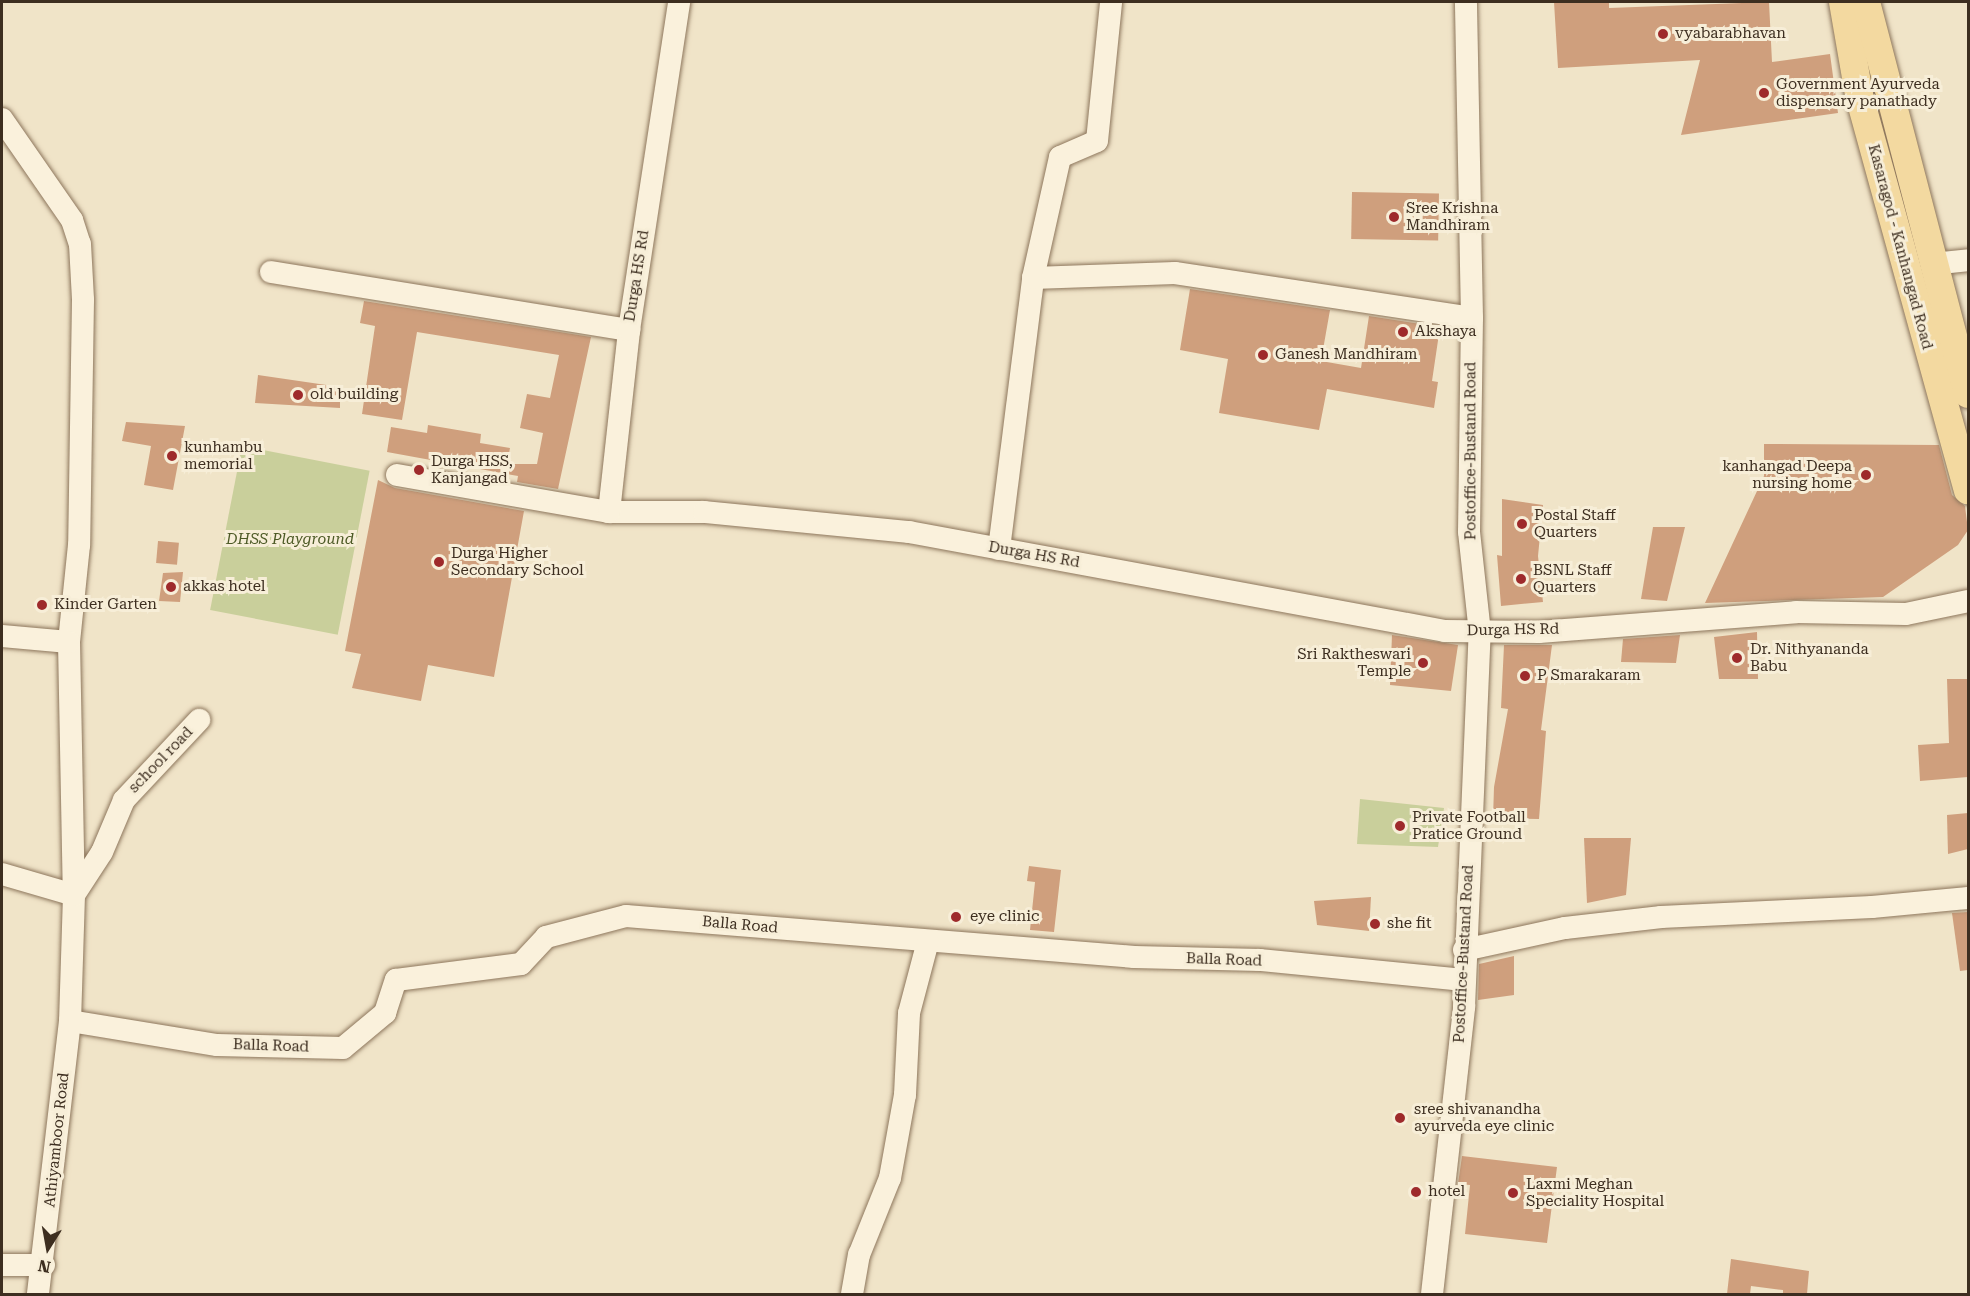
<!DOCTYPE html>
<html>
<head>
<meta charset="utf-8">
<style>
	body { margin:0 }
	#map { position:relative; width:1970px; height:1296px; overflow:hidden; background:#f0e4c8; font-family:"Roboto Serif",serif }
	div>[style] { position:absolute }
	.green>* { inset:0; background:#c9cf9b; transform-origin:0 0 }
	.building>* { inset:0; background:#cf9f7d; transform-origin:0 0 }
	.roads { filter:drop-shadow(0 0 2px #8d765c) drop-shadow(0 0 2px #8d765c) }
	.minor>* { height:22px; margin:-11px; padding:0 11px; transform-origin:11px; border-radius:11px; background:#faf1dc }
	.major>* { height:28px; margin:-14px; padding:0 14px; transform-origin:14px; border-radius:14px; background:#f3d9a0 }
	.dots>* { width:16px; height:16px; translate:-50% -50%; box-sizing:border-box; border:3px solid #f7eed8; border-radius:50% }
	span { translate:-50% -50%; white-space:nowrap; text-align:center; line-height:1.15; -webkit-text-stroke:6px #f7eed8; paint-order:stroke }
	.poi-label { font-size:15px; color:#3d2e20 }
	.left { translate:0 -50%; text-align:left }
	.right { translate:-100% -50%; text-align:right }
	.street-label { font-size:15px; color:#3d2e20 }
	.park-label { font-size:15px; color:#4d5a26; font-style:italic }
	.frame { position:absolute; inset:0; border:3px solid #3d2e20; pointer-events:none }
	.north { position:absolute; left:18px; top:1218px; width:60px; height:60px; -webkit-text-stroke:4px #f7eed8; paint-order:stroke; rotate:191deg; font-size:16px; font-weight:700; line-height:24px; text-align:center; color:#3d2e20 }
	.north::after { content:''; display:block; margin:auto; width:21px; height:27px; background:#3d2e20; clip-path:polygon(50% 0,100% 100%,50% 72%,0 100%) }
</style>
</head>
<body>
<div id="map">
	<div class="green">
		<div style="left:242px;top:446px;width:130px;height:167px;rotate:11deg"></div>
		<div style="clip-path:polygon(1360px 799px,1444px 808px,1438px 847px,1357px 844px)"></div>
	</div>
	<div class="building">
		<div style="clip-path:polygon(1554px 2px,1609px 2px,1609px 8px,1769px 2px,1772px 62px,1830px 54px,1838px 113px,1681px 135px,1700px 60px,1558px 68px)"></div>
		<div style="left:1352px;top:192px;width:87px;height:47px;rotate:1deg"></div>
		<div style="clip-path:polygon(1190px 289px,1330px 310px,1321px 361px,1361px 368px,1369px 316px,1440px 327px,1432px 381px,1438px 382px,1434px 408px,1327px 389px,1319px 430px,1219px 413px,1228px 359px,1180px 350px)"></div>
		<div style="clip-path:polygon(364px 301px,591px 337px,558px 489px,517px 482px,518px 476px,387px 452px,391px 427px,427px 433px,428px 425px,481px 434px,480px 443px,510px 448px,507px 464px,537px 464px,543px 433px,520px 428px,527px 394px,550px 398px,559px 355px,417px 332px,402px 420px,362px 414px,375px 326px,360px 323px)"></div>
		<div style="clip-path:polygon(258px 375px,340px 387px,340px 408px,255px 403px)"></div>
		<div style="clip-path:polygon(126px 422px,185px 426px,173px 490px,144px 485px,151px 446px,122px 441px)"></div>
		<div style="clip-path:polygon(1764px 444px,1939px 445px,1952px 495px,1965px 506px,1968px 530px,1958px 545px,1883px 597px,1705px 603px,1764px 476px)"></div>
		<div style="clip-path:polygon(378px 480px,395px 488px,524px 511px,494px 677px,428px 665px,421px 701px,352px 688px,361px 654px,345px 651px)"></div>
		<div style="clip-path:polygon(1502px 499px,1543px 505px,1538px 556px,1543px 602px,1501px 606px,1497px 555px,1502px 556px)"></div>
		<div style="clip-path:polygon(1653px 527px,1685px 527px,1667px 601px,1641px 599px)"></div>
		<div style="left:158px;top:541px;width:21px;height:22px;rotate:5deg"></div>
		<div style="clip-path:polygon(183px 572px,180px 602px,159px 601px,163px 573px)"></div>
		<div style="clip-path:polygon(1757px 632px,1758px 679px,1719px 679px,1714px 637px)"></div>
		<div style="clip-path:polygon(1392px 635px,1458px 645px,1451px 691px,1390px 685px)"></div>
		<div style="clip-path:polygon(1680px 635px,1676px 663px,1621px 662px,1623px 639px)"></div>
		<div style="clip-path:polygon(1504px 645px,1552px 645px,1541px 730px,1546px 731px,1539px 819px,1493px 818px,1494px 787px,1508px 709px,1501px 708px)"></div>
		<div style="clip-path:polygon(1947px 679px,1968px 679px,1968px 777px,1920px 781px,1918px 745px,1949px 743px)"></div>
		<div style="clip-path:polygon(1968px 813px,1968px 849px,1948px 854px,1947px 815px)"></div>
		<div style="clip-path:polygon(1584px 838px,1631px 838px,1626px 895px,1587px 903px)"></div>
		<div style="clip-path:polygon(1029px 866px,1061px 870px,1054px 932px,1030px 930px,1035px 882px,1027px 881px)"></div>
		<div style="clip-path:polygon(1371px 897px,1369px 931px,1317px 925px,1314px 901px)"></div>
		<div style="clip-path:polygon(1968px 912px,1968px 970px,1960px 971px,1952px 913px)"></div>
		<div style="clip-path:polygon(1514px 956px,1514px 995px,1478px 1000px,1479px 964px)"></div>
		<div style="clip-path:polygon(1462px 1156px,1557px 1167px,1547px 1243px,1465px 1234px,1470px 1185px,1458px 1184px)"></div>
		<div style="clip-path:polygon(1731px 1259px,1809px 1271px,1807px 1294px,1783px 1294px,1783px 1290px,1751px 1286px,1750px 1294px,1727px 1294px)"></div>
	</div>
	<div class="roads">
		<div class="minor">
			<div style="left:2px;top:119px;width:123px;rotate:55.3deg"></div>
			<div style="left:72px;top:220px;width:25px;rotate:72deg"></div>
			<div style="left:80px;top:244px;width:56px;rotate:86.9deg"></div>
			<div style="left:83px;top:300px;width:245px;rotate:90.9deg"></div>
			<div style="left:79px;top:545px;width:98px;rotate:95.9deg"></div>
			<div style="left:69px;top:642px;width:253px;rotate:88.9deg"></div>
			<div style="left:74px;top:895px;width:126px;rotate:91.8deg"></div>
			<div style="left:70px;top:1021px;width:275px;rotate:96.7deg"></div>
			<div style="left:1932px;top:264px;width:36px;rotate:-6deg"></div>
			<div style="left:271px;top:272px;width:363px;rotate:9.2deg"></div>
			<div style="left:1033px;top:278px;width:142px;rotate:-2deg"></div>
			<div style="left:1175px;top:273px;width:300px;rotate:8.6deg"></div>
			<div style="left:397px;top:475px;width:215px;rotate:9.9deg"></div>
			<div style="left:609px;top:512px;width:95px"></div>
			<div style="left:704px;top:512px;width:206px;rotate:5.6deg"></div>
			<div style="left:909px;top:532px;width:545px;rotate:10.46deg"></div>
			<div style="left:1445px;top:631px;width:94px;rotate:0.6deg"></div>
			<div style="left:1539px;top:632px;width:258px;rotate:-4.4deg"></div>
			<div style="left:1796px;top:612px;width:110px;rotate:1deg"></div>
			<div style="left:1906px;top:614px;width:63px;rotate:-11.8deg"></div>
			<div style="left:609px;top:512px;width:183px;rotate:-83.7deg"></div>
			<div style="left:629px;top:330px;width:332px;rotate:-81.3deg"></div>
			<div style="left:999px;top:549px;width:273px;rotate:-82.8deg"></div>
			<div style="left:1033px;top:278px;width:124px;rotate:-77.4deg"></div>
			<div style="left:1060px;top:157px;width:40px;rotate:-23.4deg"></div>
			<div style="left:1097px;top:141px;width:140px;rotate:-84.2deg"></div>
			<div style="left:2px;top:636px;width:67px;rotate:5.1deg"></div>
			<div style="left:2px;top:874px;width:75px;rotate:16.3deg"></div>
			<div style="left:74px;top:895px;width:51px;rotate:-56.9deg"></div>
			<div style="left:102px;top:852px;width:56px;rotate:-67.1deg"></div>
			<div style="left:124px;top:800px;width:110px;rotate:-46.8deg"></div>
			<div style="left:1464px;top:950px;width:103px;rotate:-12.3deg"></div>
			<div style="left:1565px;top:928px;width:97px;rotate:-6.5deg"></div>
			<div style="left:1661px;top:917px;width:211px;rotate:-2.7deg"></div>
			<div style="left:1872px;top:907px;width:96px;rotate:-5.4deg"></div>
			<div style="left:70px;top:1021px;width:149px;rotate:9.3deg"></div>
			<div style="left:217px;top:1045px;width:126px;rotate:1.4deg"></div>
			<div style="left:343px;top:1048px;width:55px;rotate:-39.8deg"></div>
			<div style="left:385px;top:1013px;width:35px;rotate:-72deg"></div>
			<div style="left:396px;top:980px;width:126px;rotate:-7.3deg"></div>
			<div style="left:521px;top:964px;width:37px;rotate:-47deg"></div>
			<div style="left:546px;top:937px;width:83px;rotate:-14.7deg"></div>
			<div style="left:626px;top:916px;width:510px;rotate:4.61deg"></div>
			<div style="left:1134px;top:957px;width:126px;rotate:1.4deg"></div>
			<div style="left:1260px;top:960px;width:204px;rotate:5.6deg"></div>
			<div style="left:2px;top:1265px;width:42px"></div>
			<div style="left:852px;top:1294px;width:40px;rotate:-80deg"></div>
			<div style="left:859px;top:1255px;width:83px;rotate:-68.1deg"></div>
			<div style="left:890px;top:1178px;width:84px;rotate:-79.8deg"></div>
			<div style="left:905px;top:1095px;width:82px;rotate:-87.2deg"></div>
			<div style="left:909px;top:1013px;width:74px;rotate:-75.2deg"></div>
			<div style="left:1432px;top:1294px;width:289px;rotate:-83.6deg"></div>
			<div style="left:1464px;top:1007px;width:374px;rotate:-87.6deg"></div>
			<div style="left:1480px;top:633px;width:102px;rotate:-96.2deg"></div>
			<div style="left:1469px;top:532px;width:214px;rotate:-89.2deg"></div>
			<div style="left:1472px;top:318px;width:316px;rotate:-91.1deg"></div>
		</div>
		<div class="major">
			<div style="left:1843px;top:2px;width:94px;rotate:80.2deg"></div>
			<div style="left:1859px;top:95px;width:410px;rotate:74.6deg"></div>
			<div style="left:1866px;top:2px;width:405px;rotate:75.4deg"></div>
		</div>
	</div>
	<div class="dots">
		<div style="left:1663px;top:34px;background:#9e2a2b"></div>
		<div style="left:1764px;top:93px;background:#9e2a2b"></div>
		<div style="left:1394px;top:217px;background:#9e2a2b"></div>
		<div style="left:1403px;top:332px;background:#9e2a2b"></div>
		<div style="left:1263px;top:355px;background:#9e2a2b"></div>
		<div style="left:298px;top:395px;background:#9e2a2b"></div>
		<div style="left:172px;top:456px;background:#9e2a2b"></div>
		<div style="left:419px;top:470px;background:#9e2a2b"></div>
		<div style="left:1866px;top:475px;background:#9e2a2b"></div>
		<div style="left:1522px;top:524px;background:#9e2a2b"></div>
		<div style="left:439px;top:562px;background:#9e2a2b"></div>
		<div style="left:1521px;top:579px;background:#9e2a2b"></div>
		<div style="left:171px;top:587px;background:#9e2a2b"></div>
		<div style="left:42px;top:605px;background:#9e2a2b"></div>
		<div style="left:1737px;top:658px;background:#9e2a2b"></div>
		<div style="left:1423px;top:663px;background:#9e2a2b"></div>
		<div style="left:1525px;top:676px;background:#9e2a2b"></div>
		<div style="left:1400px;top:826px;background:#9e2a2b"></div>
		<div style="left:956px;top:917px;background:#9e2a2b"></div>
		<div style="left:1375px;top:924px;background:#9e2a2b"></div>
		<div style="left:1400px;top:1118px;background:#9e2a2b"></div>
		<div style="left:1416px;top:1192px;background:#9e2a2b"></div>
		<div style="left:1513px;top:1193px;background:#9e2a2b"></div>
	</div>
	<div class="poi-label">
		<span class="left" style="left:1675px;top:34px">vyabarabhavan</span>
		<span class="left" style="left:1776px;top:93px">Government Ayurveda<br>dispensary panathady</span>
		<span class="left" style="left:1406px;top:217px">Sree Krishna<br>Mandhiram</span>
		<span class="left" style="left:1415px;top:332px">Akshaya</span>
		<span class="left" style="left:1275px;top:355px">Ganesh Mandhiram</span>
		<span class="left" style="left:310px;top:395px">old building</span>
		<span class="left" style="left:184px;top:456px">kunhambu<br>memorial</span>
		<span class="left" style="left:431px;top:470px">Durga HSS,<br>Kanjangad</span>
		<span class="right" style="left:1852px;top:475px">kanhangad Deepa<br>nursing home</span>
		<span class="left" style="left:1534px;top:524px">Postal Staff<br>Quarters</span>
		<span class="left" style="left:451px;top:562px">Durga Higher<br>Secondary School</span>
		<span class="left" style="left:1533px;top:579px">BSNL Staff<br>Quarters</span>
		<span class="left" style="left:183px;top:587px">akkas hotel</span>
		<span class="left" style="left:54px;top:605px">Kinder Garten</span>
		<span class="left" style="left:1750px;top:658px">Dr. Nithyananda<br>Babu</span>
		<span class="right" style="left:1411px;top:663px">Sri Raktheswari<br>Temple</span>
		<span class="left" style="left:1537px;top:676px">P Smarakaram</span>
		<span class="left" style="left:1412px;top:826px">Private Football<br>Pratice Ground</span>
		<span class="left" style="left:970px;top:917px">eye clinic</span>
		<span class="left" style="left:1387px;top:924px">she fit</span>
		<span class="left" style="left:1414px;top:1118px">sree shivanandha<br>ayurveda eye clinic</span>
		<span class="left" style="left:1526px;top:1193px">Laxmi Meghan<br>Speciality Hospital</span>
		<span class="left" style="left:1428px;top:1192px">hotel</span>
	</div>
	<div class="street-label">
		<span style="left:1900px;top:247px;rotate:75deg">Kasaragod - Kanhangad Road</span>
		<span style="left:637px;top:276px;rotate:-81deg">Durga HS Rd</span>
		<span style="left:1471px;top:451px;rotate:-90deg">Postoffice-Bustand Road</span>
		<span style="left:1034px;top:555px;rotate:10deg">Durga HS Rd</span>
		<span style="left:1513px;top:630px;rotate:-1deg">Durga HS Rd</span>
		<span style="left:161px;top:760px;rotate:-46deg">school road</span>
		<span style="left:740px;top:925px;rotate:5deg">Balla Road</span>
		<span style="left:1464px;top:954px;rotate:-87deg">Postoffice-Bustand Road</span>
		<span style="left:1224px;top:960px;rotate:2deg">Balla Road</span>
		<span style="left:271px;top:1046px;rotate:2deg">Balla Road</span>
		<span style="left:57px;top:1140px;rotate:-84deg">Athiyamboor Road</span>
	</div>
	<div class="park-label">
		<span style="left:290px;top:540px">DHSS Playground</span>
	</div>
	<div class="frame"></div>
	<div class="north">N</div>
</div>
</body>
</html>
